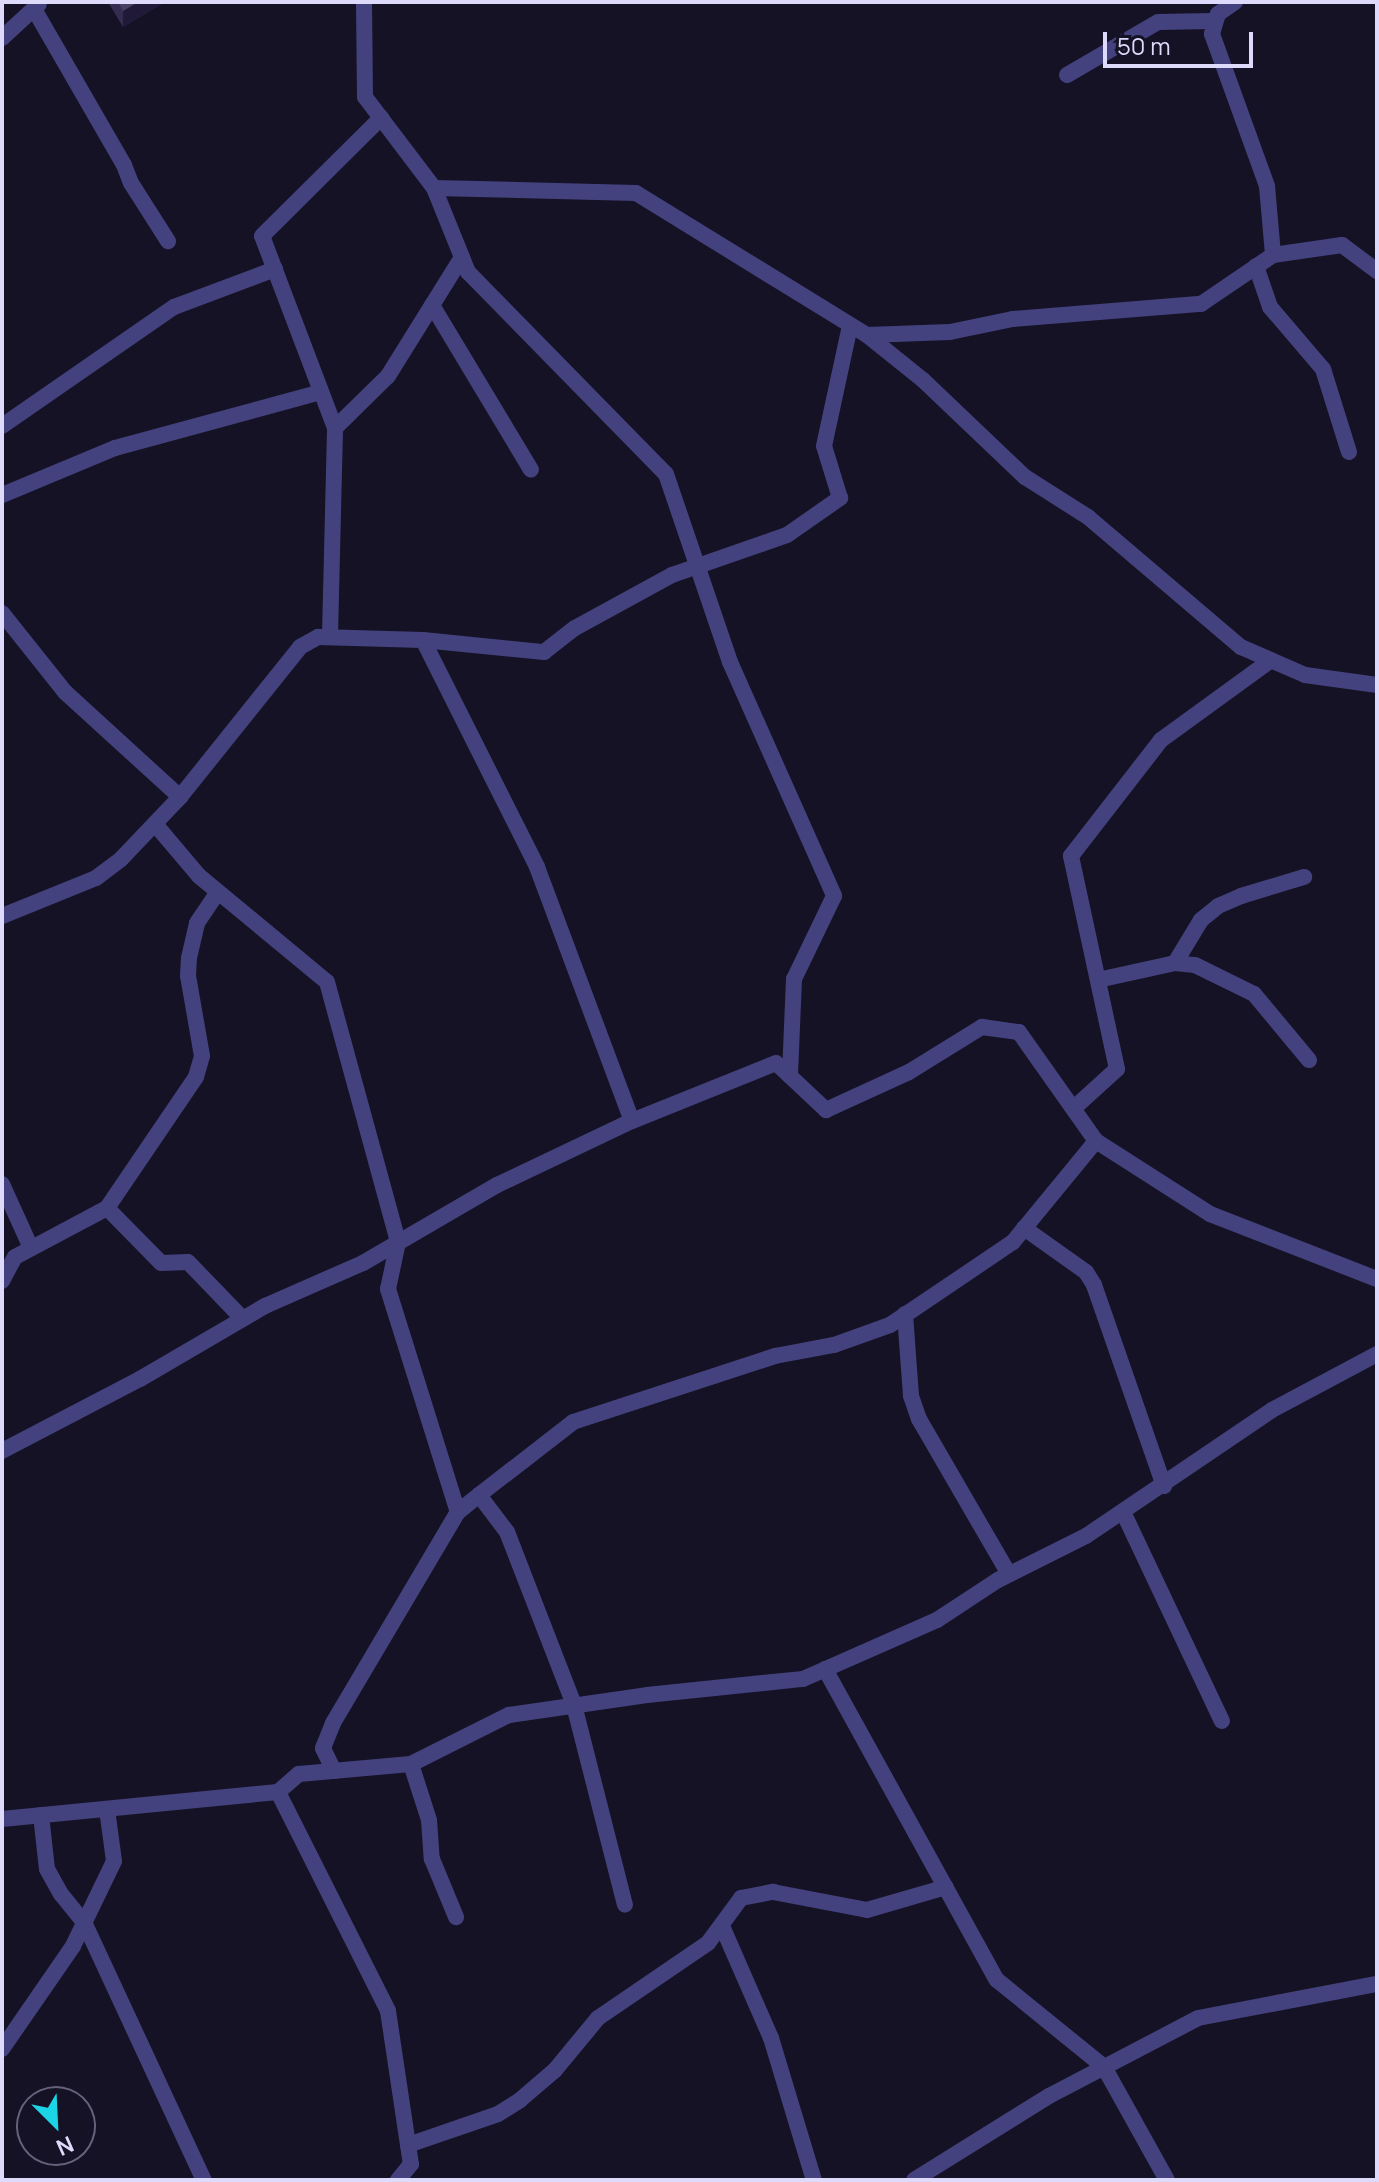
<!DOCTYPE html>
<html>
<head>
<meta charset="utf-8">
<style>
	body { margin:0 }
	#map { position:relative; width:1379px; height:2182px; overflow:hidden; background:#151225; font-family:Manrope,sans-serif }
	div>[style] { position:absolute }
	.street>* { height:16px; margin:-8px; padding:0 8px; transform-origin:8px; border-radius:8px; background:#44427e }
	.wall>* { inset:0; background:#342d51 }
	.shaded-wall>* { inset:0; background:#201a38 }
	.building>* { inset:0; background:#464063 }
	span { translate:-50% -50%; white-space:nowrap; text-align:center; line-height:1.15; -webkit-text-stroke:6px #151225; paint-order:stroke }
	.frame { position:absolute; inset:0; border:4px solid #dddafb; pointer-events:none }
	.north { position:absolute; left:16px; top:2086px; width:80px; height:80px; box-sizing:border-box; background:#151225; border:2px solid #65627b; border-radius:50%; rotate:156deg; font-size:22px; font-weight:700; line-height:32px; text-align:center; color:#dddafb }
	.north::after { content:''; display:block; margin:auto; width:28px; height:36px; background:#1bd4e6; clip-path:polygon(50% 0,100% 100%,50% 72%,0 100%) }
	.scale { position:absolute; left:1103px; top:32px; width:150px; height:36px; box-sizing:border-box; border:4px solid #dddafb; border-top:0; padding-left:10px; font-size:24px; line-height:28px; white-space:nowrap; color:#dddafb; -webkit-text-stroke:6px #151225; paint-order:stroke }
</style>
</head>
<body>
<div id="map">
	<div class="street">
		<div style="left:364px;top:2px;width:95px;rotate:89.4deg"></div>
		<div style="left:365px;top:97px;width:114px;rotate:52.8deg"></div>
		<div style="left:434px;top:188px;width:91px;rotate:68deg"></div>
		<div style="left:468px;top:272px;width:283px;rotate:45.6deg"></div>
		<div style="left:666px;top:474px;width:199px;rotate:71.2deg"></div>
		<div style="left:730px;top:662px;width:256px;rotate:66deg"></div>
		<div style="left:834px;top:896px;width:92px;rotate:115.7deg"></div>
		<div style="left:794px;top:979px;width:97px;rotate:92.4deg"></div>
		<div style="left:1235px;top:2px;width:21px;rotate:145deg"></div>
		<div style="left:1218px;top:14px;width:21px;rotate:107deg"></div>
		<div style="left:1212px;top:34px;width:162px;rotate:70.1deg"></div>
		<div style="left:1267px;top:186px;width:69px;rotate:85deg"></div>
		<div style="left:34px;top:9px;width:180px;rotate:60deg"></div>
		<div style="left:124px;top:165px;width:19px;rotate:69deg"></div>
		<div style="left:131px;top:183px;width:69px;rotate:57.5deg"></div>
		<div style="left:2px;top:38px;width:50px;rotate:-42.6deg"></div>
		<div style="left:1067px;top:75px;width:105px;rotate:-30.2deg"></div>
		<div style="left:1158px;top:22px;width:55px;rotate:-1deg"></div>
		<div style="left:434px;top:188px;width:202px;rotate:1.4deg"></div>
		<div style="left:636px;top:193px;width:271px;rotate:31.6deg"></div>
		<div style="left:867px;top:335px;width:72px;rotate:38.8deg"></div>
		<div style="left:923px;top:380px;width:141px;rotate:43.6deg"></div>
		<div style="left:1025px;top:477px;width:75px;rotate:32.4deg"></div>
		<div style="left:1088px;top:517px;width:201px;rotate:40.4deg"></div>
		<div style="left:1241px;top:647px;width:70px;rotate:23.6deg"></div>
		<div style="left:1305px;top:675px;width:73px;rotate:7.9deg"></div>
		<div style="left:1256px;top:266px;width:43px;rotate:71.1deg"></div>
		<div style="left:1270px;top:307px;width:82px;rotate:49.5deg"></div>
		<div style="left:1323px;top:369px;width:87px;rotate:72.6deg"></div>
		<div style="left:432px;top:305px;width:192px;rotate:59deg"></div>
		<div style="left:867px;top:335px;width:83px;rotate:-2.1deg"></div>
		<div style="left:950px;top:332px;width:64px;rotate:-11.7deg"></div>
		<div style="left:1013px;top:319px;width:189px;rotate:-4.6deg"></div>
		<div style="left:1201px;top:304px;width:87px;rotate:-34.2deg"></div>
		<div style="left:1273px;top:255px;width:70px;rotate:-8.2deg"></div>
		<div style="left:1342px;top:245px;width:44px;rotate:36.6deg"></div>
		<div style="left:2px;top:426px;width:209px;rotate:-34.7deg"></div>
		<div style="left:174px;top:307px;width:108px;rotate:-20.6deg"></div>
		<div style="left:335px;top:428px;width:74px;rotate:-44.5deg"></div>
		<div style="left:388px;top:376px;width:140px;rotate:-58.1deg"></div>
		<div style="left:2px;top:495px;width:122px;rotate:-22.6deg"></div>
		<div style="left:115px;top:448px;width:213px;rotate:-15.2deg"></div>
		<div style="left:2px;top:613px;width:101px;rotate:51.4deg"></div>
		<div style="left:65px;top:692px;width:156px;rotate:42.4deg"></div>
		<div style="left:330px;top:635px;width:207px;rotate:-88.6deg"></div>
		<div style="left:335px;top:428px;width:205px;rotate:-110.8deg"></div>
		<div style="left:262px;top:236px;width:168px;rotate:-44.8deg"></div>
		<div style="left:423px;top:640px;width:254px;rotate:63.3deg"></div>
		<div style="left:537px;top:867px;width:271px;rotate:69.5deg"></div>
		<div style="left:155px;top:824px;width:68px;rotate:49.8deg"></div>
		<div style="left:199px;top:876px;width:166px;rotate:39.6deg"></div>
		<div style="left:327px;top:982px;width:270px;rotate:74.7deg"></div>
		<div style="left:398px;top:1242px;width:48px;rotate:102deg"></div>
		<div style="left:388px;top:1289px;width:234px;rotate:72.6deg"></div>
		<div style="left:2px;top:916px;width:101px;rotate:-22deg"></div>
		<div style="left:96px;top:878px;width:31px;rotate:-37deg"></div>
		<div style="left:121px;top:859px;width:86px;rotate:-46.4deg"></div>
		<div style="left:180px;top:797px;width:192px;rotate:-51.3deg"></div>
		<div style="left:300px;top:647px;width:21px;rotate:-29deg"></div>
		<div style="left:318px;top:637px;width:105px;rotate:1.6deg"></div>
		<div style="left:423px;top:640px;width:122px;rotate:5.7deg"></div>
		<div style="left:544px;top:652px;width:39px;rotate:-38deg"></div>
		<div style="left:575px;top:628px;width:111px;rotate:-28.7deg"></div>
		<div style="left:672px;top:575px;width:122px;rotate:-19.2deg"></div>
		<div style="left:787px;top:535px;width:65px;rotate:-34.9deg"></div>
		<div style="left:840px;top:498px;width:54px;rotate:-107.1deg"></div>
		<div style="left:824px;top:446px;width:123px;rotate:-77.8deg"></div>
		<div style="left:1175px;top:963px;width:50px;rotate:-58.8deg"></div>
		<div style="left:1201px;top:920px;width:22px;rotate:-39deg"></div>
		<div style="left:1218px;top:906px;width:25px;rotate:-23deg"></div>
		<div style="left:1241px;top:896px;width:66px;rotate:-16.8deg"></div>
		<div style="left:1098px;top:980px;width:79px;rotate:-12.4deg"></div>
		<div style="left:1175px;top:963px;width:20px;rotate:6deg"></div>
		<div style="left:1195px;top:965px;width:66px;rotate:26.2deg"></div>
		<div style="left:1254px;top:994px;width:86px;rotate:50.2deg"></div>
		<div style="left:1074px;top:1108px;width:58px;rotate:-42.2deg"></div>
		<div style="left:1117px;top:1069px;width:218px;rotate:-102.2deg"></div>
		<div style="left:1071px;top:856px;width:147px;rotate:-52.2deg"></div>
		<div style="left:1161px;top:740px;width:136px;rotate:-36deg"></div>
		<div style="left:2px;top:1184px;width:70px;rotate:65.6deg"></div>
		<div style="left:107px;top:1208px;width:77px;rotate:45.5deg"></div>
		<div style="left:161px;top:1263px;width:27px;rotate:-2deg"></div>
		<div style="left:188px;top:1262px;width:79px;rotate:46deg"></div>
		<div style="left:1024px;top:1228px;width:76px;rotate:35.4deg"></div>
		<div style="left:1086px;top:1272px;width:15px;rotate:58deg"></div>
		<div style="left:1094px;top:1285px;width:213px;rotate:70.8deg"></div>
		<div style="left:2px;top:1281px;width:27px;rotate:-62deg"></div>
		<div style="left:15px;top:1257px;width:104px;rotate:-28deg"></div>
		<div style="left:107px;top:1208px;width:158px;rotate:-55.8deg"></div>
		<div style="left:196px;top:1077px;width:22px;rotate:-74deg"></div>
		<div style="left:202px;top:1056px;width:81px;rotate:-99.9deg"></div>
		<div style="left:188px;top:976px;width:18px;rotate:-87deg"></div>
		<div style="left:189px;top:958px;width:36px;rotate:-77deg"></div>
		<div style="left:197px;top:923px;width:37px;rotate:-56deg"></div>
		<div style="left:905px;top:1314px;width:82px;rotate:85.8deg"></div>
		<div style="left:911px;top:1396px;width:24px;rotate:71deg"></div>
		<div style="left:919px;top:1419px;width:179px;rotate:59.9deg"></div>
		<div style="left:2px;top:1451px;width:156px;rotate:-27.6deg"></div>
		<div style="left:140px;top:1379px;width:145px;rotate:-30.3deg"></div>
		<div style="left:265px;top:1306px;width:107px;rotate:-23.7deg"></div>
		<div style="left:363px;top:1263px;width:155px;rotate:-30.2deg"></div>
		<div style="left:497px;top:1185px;width:149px;rotate:-25.4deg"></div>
		<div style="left:632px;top:1121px;width:155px;rotate:-21.9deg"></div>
		<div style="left:776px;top:1063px;width:69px;rotate:43.2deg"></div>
		<div style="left:826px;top:1110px;width:91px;rotate:-24.6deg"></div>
		<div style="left:909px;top:1072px;width:86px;rotate:-31.7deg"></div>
		<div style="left:982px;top:1027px;width:37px;rotate:8deg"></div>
		<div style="left:1019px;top:1032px;width:133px;rotate:54.8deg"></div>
		<div style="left:1096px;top:1141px;width:135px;rotate:32.6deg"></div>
		<div style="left:1210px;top:1214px;width:179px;rotate:21.3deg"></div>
		<div style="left:479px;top:1495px;width:46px;rotate:52.9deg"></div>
		<div style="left:507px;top:1532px;width:186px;rotate:68.8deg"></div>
		<div style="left:574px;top:1705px;width:206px;rotate:75.7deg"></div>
		<div style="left:1124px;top:1514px;width:229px;rotate:64.7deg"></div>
		<div style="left:825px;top:1669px;width:355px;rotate:61.1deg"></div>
		<div style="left:997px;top:1980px;width:138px;rotate:39.1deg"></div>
		<div style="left:1104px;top:2067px;width:129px;rotate:60.9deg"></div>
		<div style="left:411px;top:1764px;width:59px;rotate:72.2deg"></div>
		<div style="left:429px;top:1820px;width:39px;rotate:86deg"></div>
		<div style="left:432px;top:1859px;width:63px;rotate:67.5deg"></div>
		<div style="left:334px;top:1771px;width:25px;rotate:-116deg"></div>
		<div style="left:323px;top:1748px;width:27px;rotate:-68deg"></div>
		<div style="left:333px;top:1723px;width:245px;rotate:-59.4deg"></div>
		<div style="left:458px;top:1512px;width:27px;rotate:-39deg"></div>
		<div style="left:479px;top:1495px;width:119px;rotate:-37.8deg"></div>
		<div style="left:573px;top:1422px;width:213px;rotate:-18.1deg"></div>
		<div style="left:775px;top:1356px;width:60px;rotate:-10.6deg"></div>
		<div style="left:834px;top:1345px;width:59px;rotate:-19.7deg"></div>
		<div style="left:890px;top:1325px;width:148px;rotate:-34deg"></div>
		<div style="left:1013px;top:1242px;width:131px;rotate:-50.6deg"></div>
		<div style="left:278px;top:1792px;width:245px;rotate:63.3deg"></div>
		<div style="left:388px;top:2011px;width:155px;rotate:81.5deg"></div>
		<div style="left:411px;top:2164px;width:21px;rotate:129deg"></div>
		<div style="left:41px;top:1815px;width:54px;rotate:83.7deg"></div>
		<div style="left:47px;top:1869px;width:29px;rotate:61deg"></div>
		<div style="left:61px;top:1894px;width:36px;rotate:51deg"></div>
		<div style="left:84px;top:1922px;width:285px;rotate:65.1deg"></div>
		<div style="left:2px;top:1819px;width:277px;rotate:-5.6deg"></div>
		<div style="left:278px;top:1792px;width:28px;rotate:-41deg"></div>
		<div style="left:299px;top:1774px;width:112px;rotate:-5.1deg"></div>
		<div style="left:411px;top:1764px;width:110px;rotate:-26.6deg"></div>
		<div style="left:509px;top:1715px;width:139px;rotate:-8.2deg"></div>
		<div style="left:647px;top:1695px;width:157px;rotate:-5.9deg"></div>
		<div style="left:803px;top:1679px;width:146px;rotate:-23.8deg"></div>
		<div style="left:937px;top:1620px;width:73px;rotate:-33.3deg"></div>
		<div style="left:998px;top:1580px;width:98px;rotate:-26.6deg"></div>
		<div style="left:1086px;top:1536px;width:225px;rotate:-34.1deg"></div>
		<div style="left:1272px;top:1410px;width:119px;rotate:-28.1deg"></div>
		<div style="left:722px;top:1926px;width:122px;rotate:66.4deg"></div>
		<div style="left:771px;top:2038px;width:148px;rotate:73.2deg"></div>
		<div style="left:2px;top:2049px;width:125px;rotate:-55.4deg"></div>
		<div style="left:73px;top:1946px;width:94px;rotate:-64.2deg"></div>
		<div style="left:114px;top:1861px;width:52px;rotate:-97.7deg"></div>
		<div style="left:408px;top:2145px;width:95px;rotate:-19deg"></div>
		<div style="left:498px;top:2114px;width:26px;rotate:-32deg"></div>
		<div style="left:520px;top:2100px;width:46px;rotate:-40.6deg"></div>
		<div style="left:555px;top:2070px;width:67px;rotate:-50.4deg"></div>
		<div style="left:598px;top:2018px;width:133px;rotate:-34.3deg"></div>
		<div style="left:708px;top:1943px;width:56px;rotate:-53.7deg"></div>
		<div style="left:741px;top:1898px;width:33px;rotate:-11deg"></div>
		<div style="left:773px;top:1892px;width:96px;rotate:10.8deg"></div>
		<div style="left:867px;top:1910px;width:82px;rotate:-16.2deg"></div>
		<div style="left:914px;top:2180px;width:159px;rotate:-31.9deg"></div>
		<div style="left:1049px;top:2096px;width:168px;rotate:-27.6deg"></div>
		<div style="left:1198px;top:2018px;width:182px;rotate:-10.8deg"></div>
	</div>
	<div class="wall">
		<div style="clip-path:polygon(108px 2px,165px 2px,123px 27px)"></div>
	</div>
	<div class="shaded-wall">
		<div style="clip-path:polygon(138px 2px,165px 2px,123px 27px,123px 11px)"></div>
	</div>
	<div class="building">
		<div style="clip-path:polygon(118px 2px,138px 2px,123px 11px)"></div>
	</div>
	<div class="frame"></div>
	<div class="north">N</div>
	<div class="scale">50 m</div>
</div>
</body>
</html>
